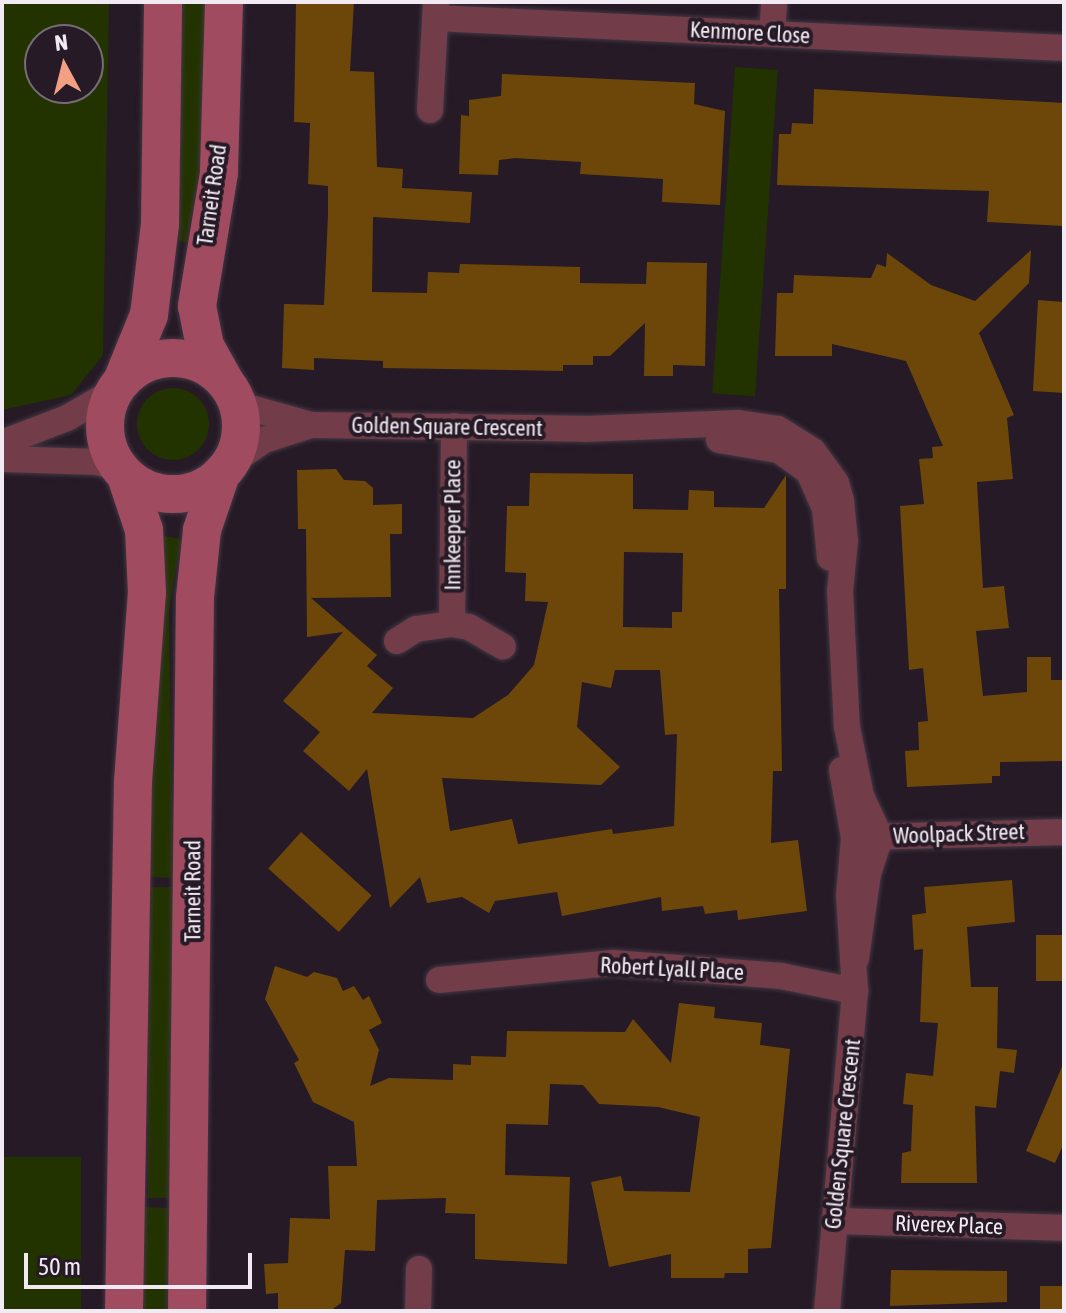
<!DOCTYPE html>
<html>
<head>
<meta charset="utf-8">
<style>
	body { margin:0 }
	#map { position:relative; width:1066px; height:1313px; overflow:hidden; background:#251a25; font-family:"Asap Condensed",sans-serif }
	div>[style] { position:absolute }
	.green>* { inset:0; background:#233300; transform-origin:0 0 }
	.round { border-radius:50% }
	.building>* { inset:0; background:#6d470a; transform-origin:0 0 }
	.roads { filter:drop-shadow(0 0 2px #423742) drop-shadow(0 0 2px #423742) }
	.street>* { height:26px; margin:-13px; padding:0 13px; transform-origin:13px; border-radius:13px; background:#723c49 }
	.secondary>* { height:38px; margin:-19px; padding:0 19px; transform-origin:19px; border-radius:19px; background:#a14b60 }
	.secondary>.ring { margin:-19px; padding:0; box-sizing:content-box; background:none; border:38px solid #a14b60; border-radius:50% }
	span { translate:-50% -50%; white-space:nowrap; text-align:center; line-height:1.15; -webkit-text-stroke:8px #251a25; paint-order:stroke }
	.street-label { font-size:22px; color:#f2eaf2 }
	.frame { position:absolute; inset:0; border:4px solid #f2eaf2; pointer-events:none }
	.north { position:absolute; left:24px; top:24px; width:80px; height:80px; box-sizing:border-box; background:#251a25; border:2px solid #776d77; border-radius:50%; rotate:353deg; font-size:22px; font-weight:700; line-height:32px; text-align:center; color:#f2eaf2 }
	.north::after { content:''; display:block; margin:auto; width:28px; height:36px; background:#f39f82; clip-path:polygon(50% 0,100% 100%,50% 72%,0 100%) }
	.scale { position:absolute; left:24px; top:1253px; width:228px; height:36px; box-sizing:border-box; border:4px solid #f2eaf2; border-top:0; padding-left:10px; font-size:24px; line-height:28px; white-space:nowrap; color:#f2eaf2; -webkit-text-stroke:6px #251a25; paint-order:stroke }
</style>
</head>
<body>
<div id="map">
	<div class="green">
		<div style="clip-path:polygon(evenodd,2px 2px,109px 2px,103px 355px,71px 395px,2px 410px,2px 2px,88px 40px,88px 88px,40px 88px,40px 40px,88px 40px)"></div>
		<div style="clip-path:polygon(179px 2px,207px 2px,204px 149px,186px 243px,175px 239px)"></div>
		<div style="left:735px;top:67px;width:43px;height:327px;rotate:4deg"></div>
		<div class="round" style="left:137px;top:388px;width:72px;height:72px"></div>
		<div style="clip-path:polygon(163px 536px,181px 539px,169px 611px,173px 878px,147px 877px)"></div>
		<div style="left:148px;top:887px;width:26px;height:311px"></div>
		<div style="left:2px;top:1157px;width:79px;height:154px"></div>
		<div style="left:142px;top:1207px;width:28px;height:104px;rotate:2deg"></div>
	</div>
	<div class="building">
		<div style="clip-path:polygon(296px 2px,354px 2px,350px 71px,374px 72px,377px 167px,403px 169px,402px 188px,472px 192px,470px 223px,373px 217px,372px 292px,427px 293px,428px 272px,459px 273px,460px 264px,580px 267px,580px 283px,646px 284px,647px 262px,707px 263px,705px 366px,673px 365px,673px 376px,644px 376px,645px 323px,610px 356px,593px 356px,593px 365px,563px 365px,563px 371px,383px 368px,383px 361px,314px 358px,314px 370px,282px 368px,284px 304px,324px 305px,328px 214px,328px 186px,308px 184px,310px 123px,294px 122px)"></div>
		<div style="clip-path:polygon(502px 74px,695px 83px,694px 104px,725px 111px,720px 205px,662px 202px,663px 179px,580px 174px,581px 162px,515px 158px,499px 160px,498px 175px,459px 174px,461px 115px,469px 116px,469px 100px,501px 96px)"></div>
		<div style="clip-path:polygon(814px 89px,1064px 103px,1064px 226px,987px 222px,989px 191px,777px 185px,779px 134px,791px 134px,792px 123px,813px 124px)"></div>
		<div style="clip-path:polygon(1031px 250px,1029px 283px,979px 333px,1014px 415px,1007px 418px,1013px 479px,977px 482px,983px 588px,1004px 586px,1009px 628px,976px 631px,983px 696px,1027px 692px,1027px 657px,1051px 657px,1051px 680px,1064px 680px,1064px 761px,1000px 762px,1000px 776px,992px 776px,992px 783px,907px 787px,905px 751px,919px 750px,918px 722px,928px 721px,923px 668px,909px 670px,900px 506px,924px 504px,919px 459px,933px 458px,932px 447px,943px 446px,906px 361px,832px 344px,832px 356px,775px 356px,777px 293px,793px 293px,794px 275px,871px 278px,877px 264px,886px 267px,887px 253px,931px 285px,975px 301px)"></div>
		<div style="clip-path:polygon(1038px 300px,1064px 302px,1064px 393px,1033px 391px)"></div>
		<div style="clip-path:polygon(evenodd,336px 469px,344px 480px,365px 481px,373px 488px,373px 505px,402px 504px,402px 534px,390px 534px,391px 597px,311px 598px,377px 655px,367px 666px,393px 688px,372px 713px,473px 718px,508px 695px,534px 665px,548px 602px,525px 601px,526px 573px,505px 572px,507px 506px,529px 506px,530px 473px,633px 474px,633px 509px,688px 510px,689px 490px,714px 491px,714px 507px,764px 508px,786px 475px,786px 589px,779px 589px,782px 771px,773px 771px,771px 843px,798px 840px,807px 911px,738px 920px,737px 910px,705px 914px,703px 906px,662px 911px,661px 897px,562px 916px,557px 892px,495px 901px,489px 913px,462px 897px,427px 903px,420px 877px,390px 908px,367px 769px,349px 791px,303px 751px,320px 732px,283px 701px,343px 632px,307px 637px,306px 529px,298px 529px,297px 470px,336px 469px,624px 552px,683px 553px,682px 612px,672px 612px,672px 628px,623px 627px,624px 552px,336px 469px,615px 670px,660px 670px,665px 735px,677px 734px,674px 826px,613px 834px,612px 829px,518px 844px,512px 819px,450px 831px,442px 778px,601px 785px,620px 767px,577px 727px,582px 682px,611px 688px,615px 670px)"></div>
		<div style="left:301px;top:832px;width:95px;height:49px;rotate:42deg"></div>
		<div style="clip-path:polygon(1012px 880px,1015px 922px,967px 927px,971px 987px,998px 987px,997px 1048px,1017px 1050px,1014px 1073px,1000px 1071px,996px 1108px,975px 1106px,977px 1183px,901px 1183px,902px 1153px,911px 1151px,913px 1105px,903px 1104px,906px 1073px,933px 1076px,938px 1023px,920px 1022px,923px 949px,914px 950px,912px 915px,926px 913px,924px 887px)"></div>
		<div style="left:1036px;top:935px;width:28px;height:46px"></div>
		<div style="clip-path:polygon(275px 966px,307px 977px,314px 972px,337px 978px,343px 991px,354px 986px,363px 1000px,369px 996px,382px 1023px,369px 1030px,379px 1050px,370px 1086px,389px 1078px,453px 1080px,453px 1064px,471px 1065px,471px 1056px,506px 1057px,507px 1031px,625px 1032px,633px 1019px,671px 1063px,679px 1003px,715px 1007px,714px 1018px,762px 1023px,760px 1045px,790px 1049px,771px 1248px,748px 1249px,748px 1273px,725px 1273px,724px 1278px,671px 1278px,671px 1254px,609px 1267px,591px 1182px,621px 1176px,624px 1191px,690px 1192px,700px 1117px,658px 1107px,599px 1104px,583px 1085px,550px 1084px,548px 1125px,506px 1124px,505px 1175px,570px 1177px,567px 1264px,475px 1259px,475px 1214px,445px 1213px,446px 1198px,377px 1200px,375px 1251px,345px 1250px,341px 1303px,330px 1311px,278px 1311px,278px 1293px,266px 1294px,264px 1264px,288px 1263px,290px 1218px,330px 1219px,328px 1166px,357px 1166px,354px 1122px,313px 1102px,294px 1063px,299px 1060px,265px 999px)"></div>
		<div style="clip-path:polygon(1064px 1062px,1064px 1143px,1055px 1163px,1026px 1151px)"></div>
		<div style="clip-path:polygon(891px 1270px,1007px 1271px,1007px 1302px,890px 1306px)"></div>
		<div style="left:1040px;top:1286px;width:24px;height:25px"></div>
	</div>
	<div class="roads">
		<div class="street">
			<div style="left:435px;top:18px;width:630px;rotate:2.73deg"></div>
			<div style="left:772px;top:34px;width:32px;rotate:-86deg"></div>
			<div style="left:430px;top:110px;width:108px;rotate:-86.8deg"></div>
			<div style="left:230px;top:389px;width:25px;rotate:47deg"></div>
			<div style="left:247px;top:407px;width:66px;rotate:15.7deg"></div>
			<div style="left:311px;top:425px;width:273px;rotate:0.8deg"></div>
			<div style="left:584px;top:429px;width:154px;rotate:-2.2deg"></div>
			<div style="left:738px;top:423px;width:40px;rotate:8.5deg"></div>
			<div style="left:778px;top:429px;width:41px;rotate:32.2deg"></div>
			<div style="left:813px;top:451px;width:39px;rotate:54deg"></div>
			<div style="left:836px;top:483px;width:19px;rotate:74deg"></div>
			<div style="left:841px;top:501px;width:40px;rotate:84.3deg"></div>
			<div style="left:845px;top:541px;width:50px;rotate:95.7deg"></div>
			<div style="left:840px;top:591px;width:136px;rotate:87.1deg"></div>
			<div style="left:847px;top:727px;width:70px;rotate:78.5deg"></div>
			<div style="left:861px;top:796px;width:45px;rotate:65.1deg"></div>
			<div style="left:880px;top:837px;width:39px;rotate:108deg"></div>
			<div style="left:868px;top:874px;width:85px;rotate:98.1deg"></div>
			<div style="left:719px;top:440px;width:61px;rotate:9.5deg"></div>
			<div style="left:779px;top:450px;width:37px;rotate:36deg"></div>
			<div style="left:809px;top:472px;width:40px;rotate:66.6deg"></div>
			<div style="left:825px;top:509px;width:49px;rotate:84.2deg"></div>
			<div style="left:2px;top:443px;width:70px;rotate:-21deg"></div>
			<div style="left:67px;top:418px;width:54px;rotate:-29.9deg"></div>
			<div style="left:2px;top:459px;width:95px;rotate:1.8deg"></div>
			<div style="left:97px;top:462px;width:23px;rotate:15deg"></div>
			<div style="left:229px;top:464px;width:42px;rotate:-34.4deg"></div>
			<div style="left:264px;top:440px;width:49px;rotate:-17.7deg"></div>
			<div style="left:452px;top:624px;width:198px;rotate:-89.4deg"></div>
			<div style="left:397px;top:641px;width:22px;rotate:-32deg"></div>
			<div style="left:416px;top:629px;width:36px;rotate:-8deg"></div>
			<div style="left:452px;top:624px;width:17px;rotate:10deg"></div>
			<div style="left:469px;top:627px;width:39px;rotate:30deg"></div>
			<div style="left:865px;top:837px;width:199px;rotate:-1.4deg"></div>
			<div style="left:439px;top:980px;width:175px;rotate:-5.6deg"></div>
			<div style="left:613px;top:963px;width:169px;rotate:4.4deg"></div>
			<div style="left:781px;top:976px;width:76px;rotate:11.5deg"></div>
			<div style="left:834px;top:1221px;width:230px;rotate:1.7deg"></div>
			<div style="left:418px;top:1311px;width:42px;rotate:-88.6deg"></div>
			<div style="left:827px;top:1311px;width:321px;rotate:-85deg"></div>
			<div style="left:855px;top:991px;width:96px;rotate:-93.6deg"></div>
			<div style="left:849px;top:895px;width:57px;rotate:-85deg"></div>
			<div style="left:854px;top:838px;width:69px;rotate:-100deg"></div>
		</div>
		<div class="secondary">
			<div style="left:224px;top:2px;width:171px;rotate:91.7deg"></div>
			<div style="left:219px;top:173px;width:135px;rotate:99.4deg"></div>
			<div style="left:197px;top:306px;width:41px;rotate:78.7deg"></div>
			<div style="left:205px;top:346px;width:41px;rotate:60.9deg"></div>
			<div class="ring" style="left:105px;top:358px;width:98px;height:98px"></div>
			<div style="left:122px;top:381px;width:71px;rotate:-67.8deg"></div>
			<div style="left:149px;top:315px;width:92px;rotate:-83.1deg"></div>
			<div style="left:160px;top:224px;width:222px;rotate:-89.2deg"></div>
			<div style="left:124px;top:1311px;width:529px;rotate:-89.03deg"></div>
			<div style="left:133px;top:782px;width:190px;rotate:-85.8deg"></div>
			<div style="left:147px;top:593px;width:63px;rotate:-92.7deg"></div>
			<div style="left:144px;top:530px;width:57px;rotate:-108.4deg"></div>
			<div style="left:187px;top:1311px;width:714px;rotate:-89.36deg"></div>
			<div style="left:195px;top:597px;width:67px;rotate:-84deg"></div>
			<div style="left:202px;top:530px;width:59px;rotate:-71.3deg"></div>
		</div>
	</div>
	<div class="street-label">
		<span style="left:750px;top:33px;rotate:3deg">Kenmore Close</span>
		<span style="left:212px;top:195px;rotate:-82deg">Tarneit Road</span>
		<span style="left:447px;top:427px;rotate:1deg">Golden Square Crescent</span>
		<span style="left:453px;top:525px;rotate:-90deg">Innkeeper Place</span>
		<span style="left:959px;top:834px;rotate:-2deg">Woolpack Street</span>
		<span style="left:193px;top:891px;rotate:-90deg">Tarneit Road</span>
		<span style="left:672px;top:969px;rotate:3deg">Robert Lyall Place</span>
		<span style="left:843px;top:1134px;rotate:-84deg">Golden Square Crescent</span>
		<span style="left:949px;top:1225px;rotate:2deg">Riverex Place</span>
	</div>
	<div class="frame"></div>
	<div class="north">N</div>
	<div class="scale">50 m</div>
</div>
</body>
</html>
